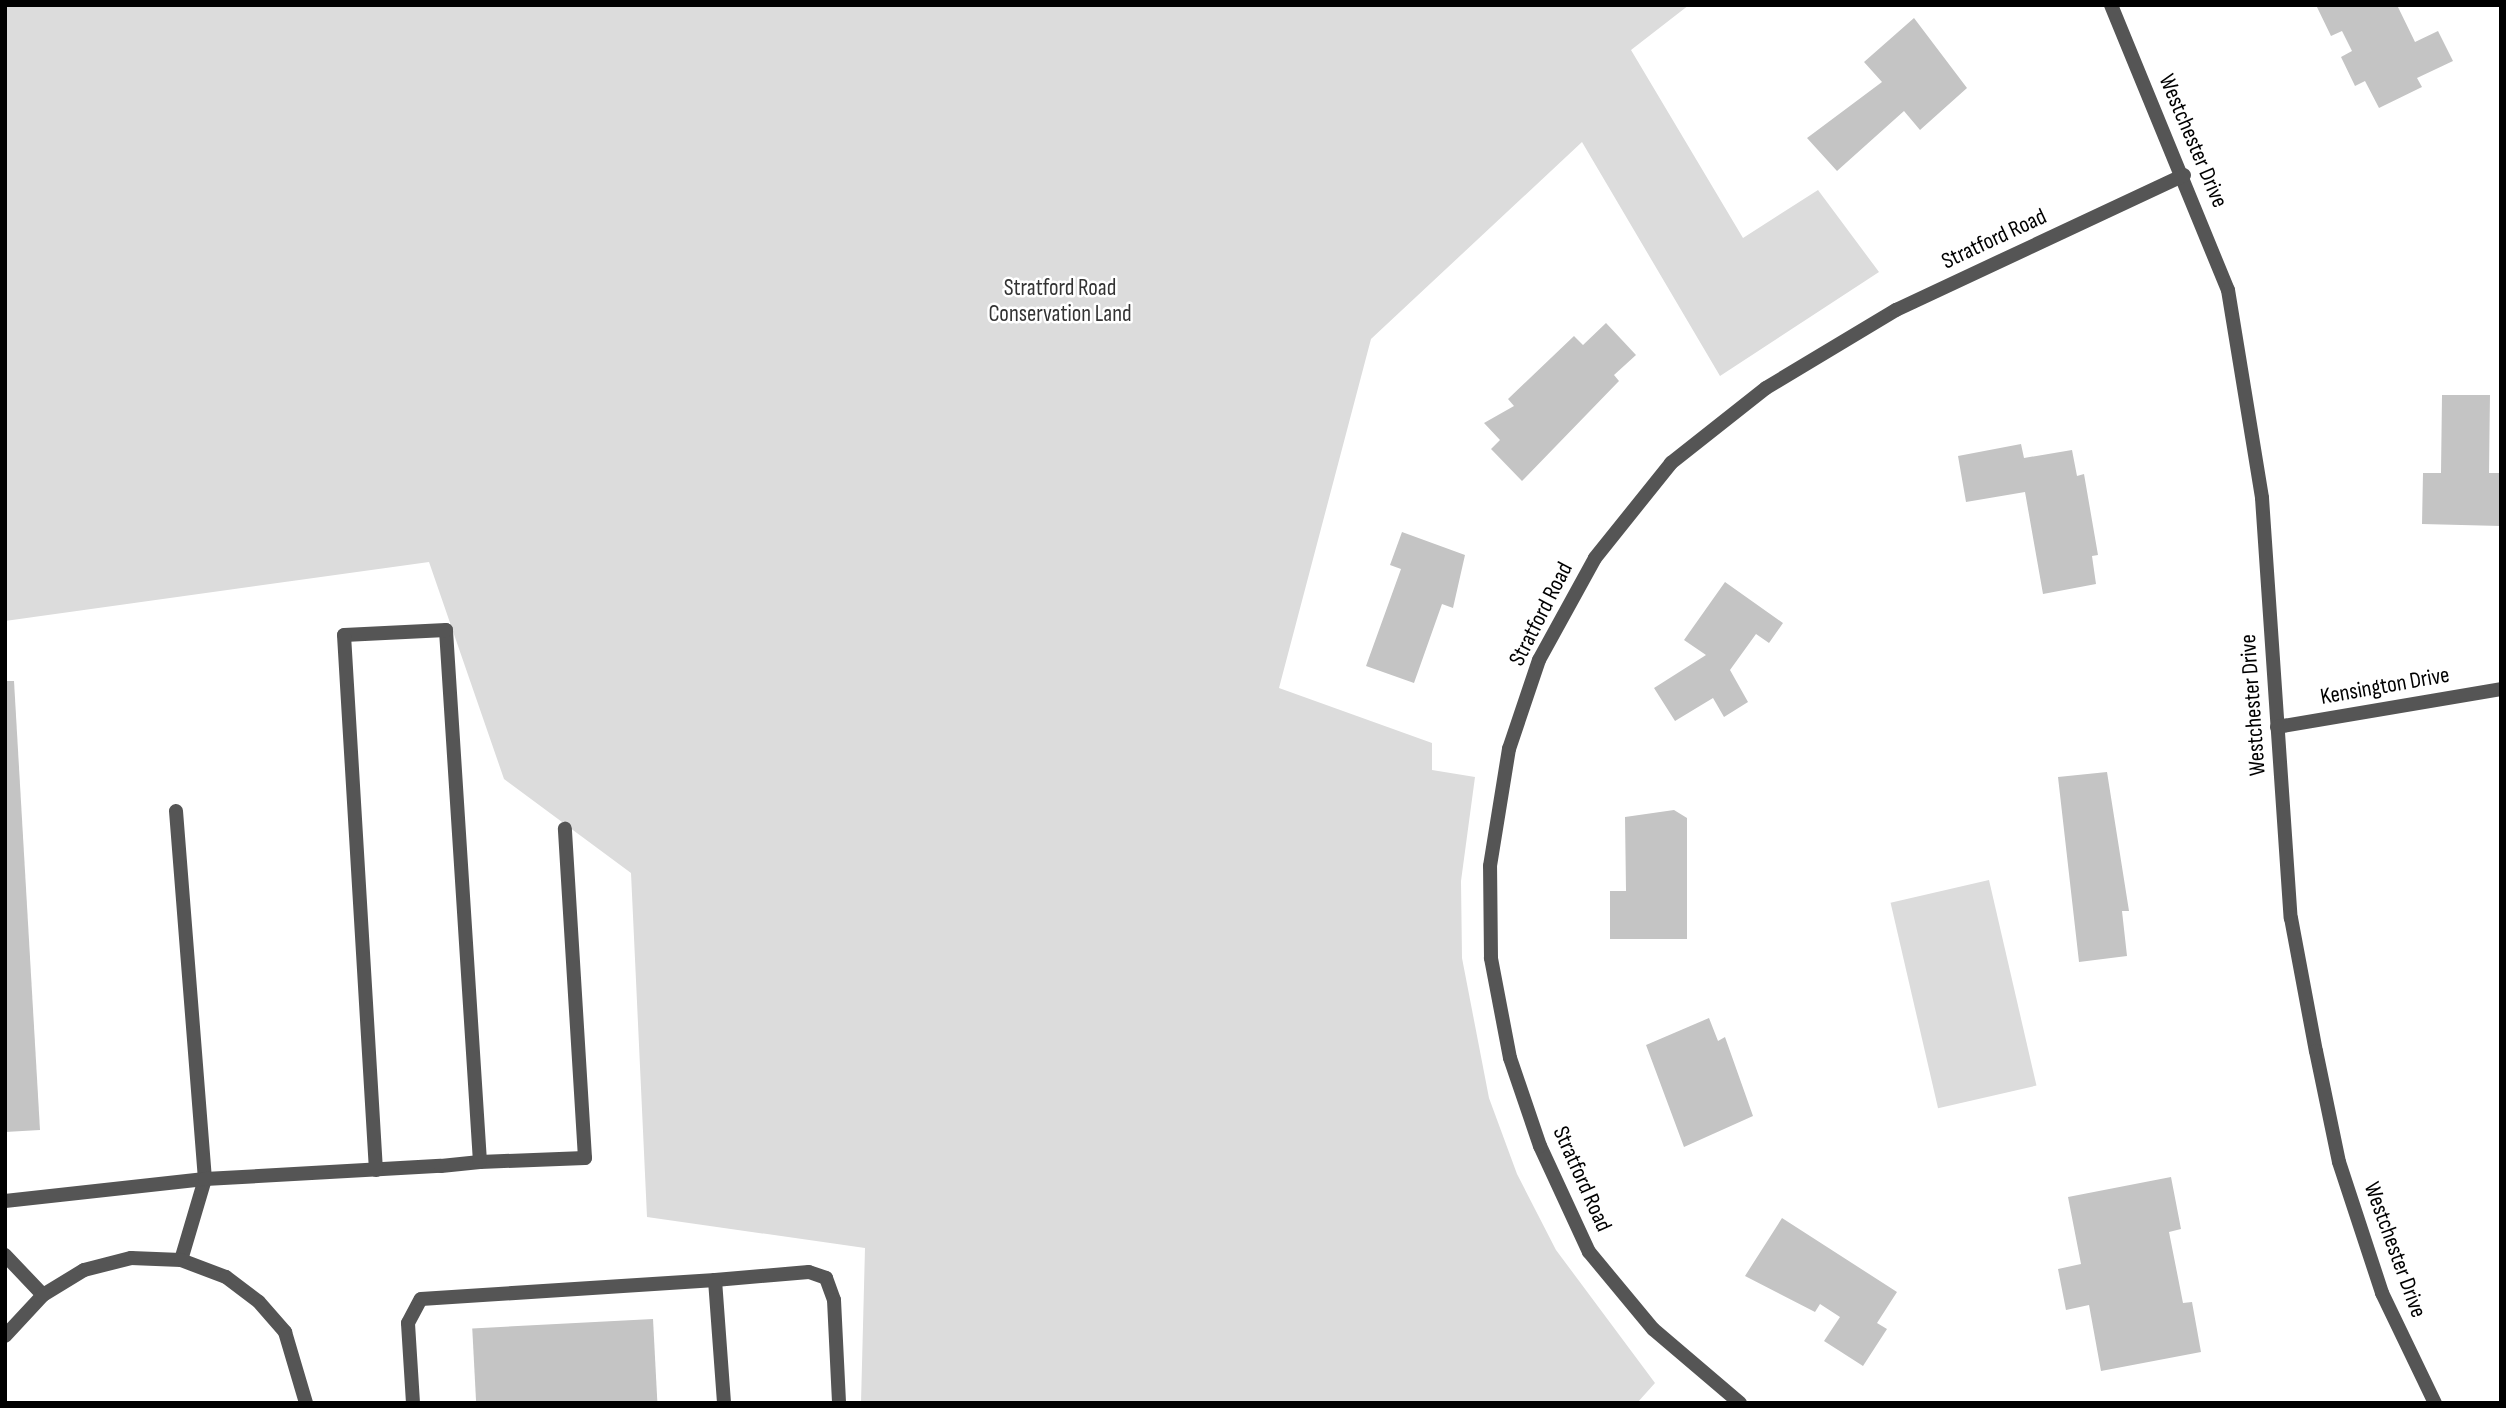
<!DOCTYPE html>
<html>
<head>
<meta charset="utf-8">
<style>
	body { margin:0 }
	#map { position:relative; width:2506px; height:1408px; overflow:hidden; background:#fff; font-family:"Sofia Sans Condensed",sans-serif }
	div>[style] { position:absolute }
	.green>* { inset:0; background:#dcdcdc; transform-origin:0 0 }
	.building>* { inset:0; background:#c4c4c4; transform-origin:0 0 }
	.lane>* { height:14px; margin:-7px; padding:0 7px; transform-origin:7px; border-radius:7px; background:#555 }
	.street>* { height:14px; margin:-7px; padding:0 7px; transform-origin:7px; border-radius:7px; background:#555 }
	span { translate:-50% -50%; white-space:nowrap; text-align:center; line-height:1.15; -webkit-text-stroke:5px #fff; paint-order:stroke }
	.street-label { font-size:23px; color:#000 }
	.park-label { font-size:23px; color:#333 }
	.frame { position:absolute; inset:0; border:7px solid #000; pointer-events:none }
</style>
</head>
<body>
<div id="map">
	<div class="green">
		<div style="clip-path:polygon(5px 5px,1689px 5px,1631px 50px,1743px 238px,1818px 190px,1879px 272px,1720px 376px,1582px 142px,1371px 339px,1279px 688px,1432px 743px,1432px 770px,1475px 777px,1461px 881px,1462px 958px,1489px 1098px,1517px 1174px,1556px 1250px,1655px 1383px,1637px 1403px,861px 1403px,865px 1248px,647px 1217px,631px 873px,504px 779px,429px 562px,5px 621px)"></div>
		<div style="left:1989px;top:880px;width:211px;height:101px;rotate:77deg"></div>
	</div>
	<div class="building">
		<div style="clip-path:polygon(2316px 5px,2397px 5px,2415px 42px,2438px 31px,2453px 61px,2417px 78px,2422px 87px,2379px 108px,2365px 81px,2355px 86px,2341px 57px,2352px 51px,2342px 31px,2331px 36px)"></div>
		<div style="clip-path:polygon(1914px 18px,1967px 88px,1920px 130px,1904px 111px,1837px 171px,1807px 138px,1882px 82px,1864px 62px)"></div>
		<div style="clip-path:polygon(1606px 323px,1636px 355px,1614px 375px,1619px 381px,1522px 481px,1491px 449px,1500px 440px,1484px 423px,1514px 406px,1508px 399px,1574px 336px,1583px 345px)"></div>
		<div style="clip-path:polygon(2442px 395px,2490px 395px,2489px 473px,2501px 473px,2501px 526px,2422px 524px,2423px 473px,2441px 473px)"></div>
		<div style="clip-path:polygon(2021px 444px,2024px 458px,2072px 450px,2077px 476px,2084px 474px,2098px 555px,2092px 556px,2096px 584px,2043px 594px,2025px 492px,1966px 502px,1958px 456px)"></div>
		<div style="clip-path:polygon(1402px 532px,1465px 555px,1453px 608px,1442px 604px,1414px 683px,1366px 666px,1401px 569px,1390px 565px)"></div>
		<div style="clip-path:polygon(1725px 582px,1783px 623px,1769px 643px,1756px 634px,1730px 670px,1748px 702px,1724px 717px,1713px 698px,1675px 721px,1654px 688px,1706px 655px,1684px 640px)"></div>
		<div style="clip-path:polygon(5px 681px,14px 681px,40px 1130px,5px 1132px)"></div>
		<div style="clip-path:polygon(2107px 772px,2129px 911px,2122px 911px,2127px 956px,2079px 962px,2058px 777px)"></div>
		<div style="clip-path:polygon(1674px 810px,1687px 818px,1687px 939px,1610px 939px,1610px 891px,1626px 891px,1625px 817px)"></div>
		<div style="clip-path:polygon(1709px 1018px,1718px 1041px,1725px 1037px,1753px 1116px,1684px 1147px,1646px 1045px)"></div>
		<div style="clip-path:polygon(2171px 1177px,2181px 1229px,2169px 1232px,2183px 1303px,2192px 1302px,2201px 1352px,2101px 1371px,2089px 1305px,2066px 1310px,2058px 1269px,2081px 1264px,2068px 1197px)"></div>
		<div style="clip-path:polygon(1782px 1218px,1897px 1292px,1877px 1323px,1887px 1329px,1863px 1366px,1824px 1341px,1840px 1317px,1820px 1304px,1815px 1312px,1745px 1276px)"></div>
		<div style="left:653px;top:1319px;width:84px;height:181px;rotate:87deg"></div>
	</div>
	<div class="lane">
		<div style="left:176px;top:811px;width:369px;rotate:85.5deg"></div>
		<div style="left:205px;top:1179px;width:84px;rotate:106.5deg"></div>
		<div style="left:480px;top:1162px;width:105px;rotate:-2.2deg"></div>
		<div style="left:585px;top:1158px;width:330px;rotate:-93.5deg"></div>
		<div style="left:5px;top:1201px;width:201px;rotate:-6.3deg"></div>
		<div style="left:205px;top:1179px;width:236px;rotate:-3.2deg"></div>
		<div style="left:441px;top:1166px;width:39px;rotate:-6deg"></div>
		<div style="left:480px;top:1162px;width:533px;rotate:-93.66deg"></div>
		<div style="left:446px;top:630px;width:102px;rotate:177.2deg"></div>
		<div style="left:344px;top:635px;width:536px;rotate:86.58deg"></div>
		<div style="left:5px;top:1255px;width:55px;rotate:46.5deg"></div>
		<div style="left:715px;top:1280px;width:94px;rotate:-4.9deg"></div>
		<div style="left:809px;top:1272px;width:18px;rotate:19deg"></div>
		<div style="left:826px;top:1278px;width:23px;rotate:70deg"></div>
		<div style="left:834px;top:1300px;width:103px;rotate:87.2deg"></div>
		<div style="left:413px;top:1403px;width:80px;rotate:-93.6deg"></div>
		<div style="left:408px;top:1323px;width:27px;rotate:-62deg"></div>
		<div style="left:421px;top:1299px;width:295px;rotate:-3.7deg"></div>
		<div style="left:715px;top:1280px;width:123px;rotate:85.8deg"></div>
	</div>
	<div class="street">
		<div style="left:2111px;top:5px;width:308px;rotate:67.7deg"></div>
		<div style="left:2228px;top:290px;width:211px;rotate:80.7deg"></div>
		<div style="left:2262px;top:498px;width:421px;rotate:86.1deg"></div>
		<div style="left:2291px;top:918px;width:135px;rotate:79.4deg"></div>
		<div style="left:2316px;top:1051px;width:113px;rotate:78.3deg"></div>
		<div style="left:2339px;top:1162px;width:138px;rotate:71.8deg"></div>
		<div style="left:2382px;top:1293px;width:122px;rotate:64.3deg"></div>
		<div style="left:2277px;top:727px;width:227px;rotate:-9.6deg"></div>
		<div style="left:5px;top:1336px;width:56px;rotate:-47.2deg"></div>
		<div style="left:43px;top:1295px;width:48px;rotate:-31.4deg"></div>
		<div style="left:84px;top:1270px;width:49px;rotate:-14.3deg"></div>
		<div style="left:131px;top:1258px;width:50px;rotate:2.3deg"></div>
		<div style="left:181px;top:1260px;width:48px;rotate:20.7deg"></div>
		<div style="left:226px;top:1277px;width:41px;rotate:37.1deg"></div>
		<div style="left:259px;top:1302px;width:40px;rotate:49deg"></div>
		<div style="left:285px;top:1332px;width:74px;rotate:73.5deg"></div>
		<div style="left:1740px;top:1403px;width:114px;rotate:-139.6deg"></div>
		<div style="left:1653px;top:1329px;width:100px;rotate:-129.7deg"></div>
		<div style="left:1589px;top:1252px;width:117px;rotate:-114.8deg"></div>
		<div style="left:1540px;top:1146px;width:93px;rotate:-108.8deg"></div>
		<div style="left:1510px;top:1058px;width:102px;rotate:-100.8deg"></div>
		<div style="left:1491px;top:958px;width:92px;rotate:-90.6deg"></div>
		<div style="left:1490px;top:866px;width:119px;rotate:-80.8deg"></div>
		<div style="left:1509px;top:749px;width:94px;rotate:-71.4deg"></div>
		<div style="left:1539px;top:660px;width:116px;rotate:-61.2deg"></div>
		<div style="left:1595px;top:558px;width:122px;rotate:-51.3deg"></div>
		<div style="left:1671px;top:463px;width:121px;rotate:-38.3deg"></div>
		<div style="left:1766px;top:388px;width:152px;rotate:-31deg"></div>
		<div style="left:1896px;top:310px;width:318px;rotate:-25.1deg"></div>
	</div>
	<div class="street-label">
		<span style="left:2193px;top:141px;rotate:67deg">Westchester Drive</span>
		<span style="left:1994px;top:239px;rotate:-25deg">Stratford Road</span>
		<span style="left:1541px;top:614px;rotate:-63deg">Stratford Road</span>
		<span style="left:2385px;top:686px;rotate:-10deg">Kensington Drive</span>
		<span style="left:2253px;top:705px;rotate:-94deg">Westchester Drive</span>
		<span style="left:1582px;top:1179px;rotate:66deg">Stratford Road</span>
		<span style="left:2395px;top:1250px;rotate:70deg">Westchester Drive</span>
	</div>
	<div class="park-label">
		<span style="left:1060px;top:301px">Stratford Road<br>Conservation Land</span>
	</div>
	<div class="frame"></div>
</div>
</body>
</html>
